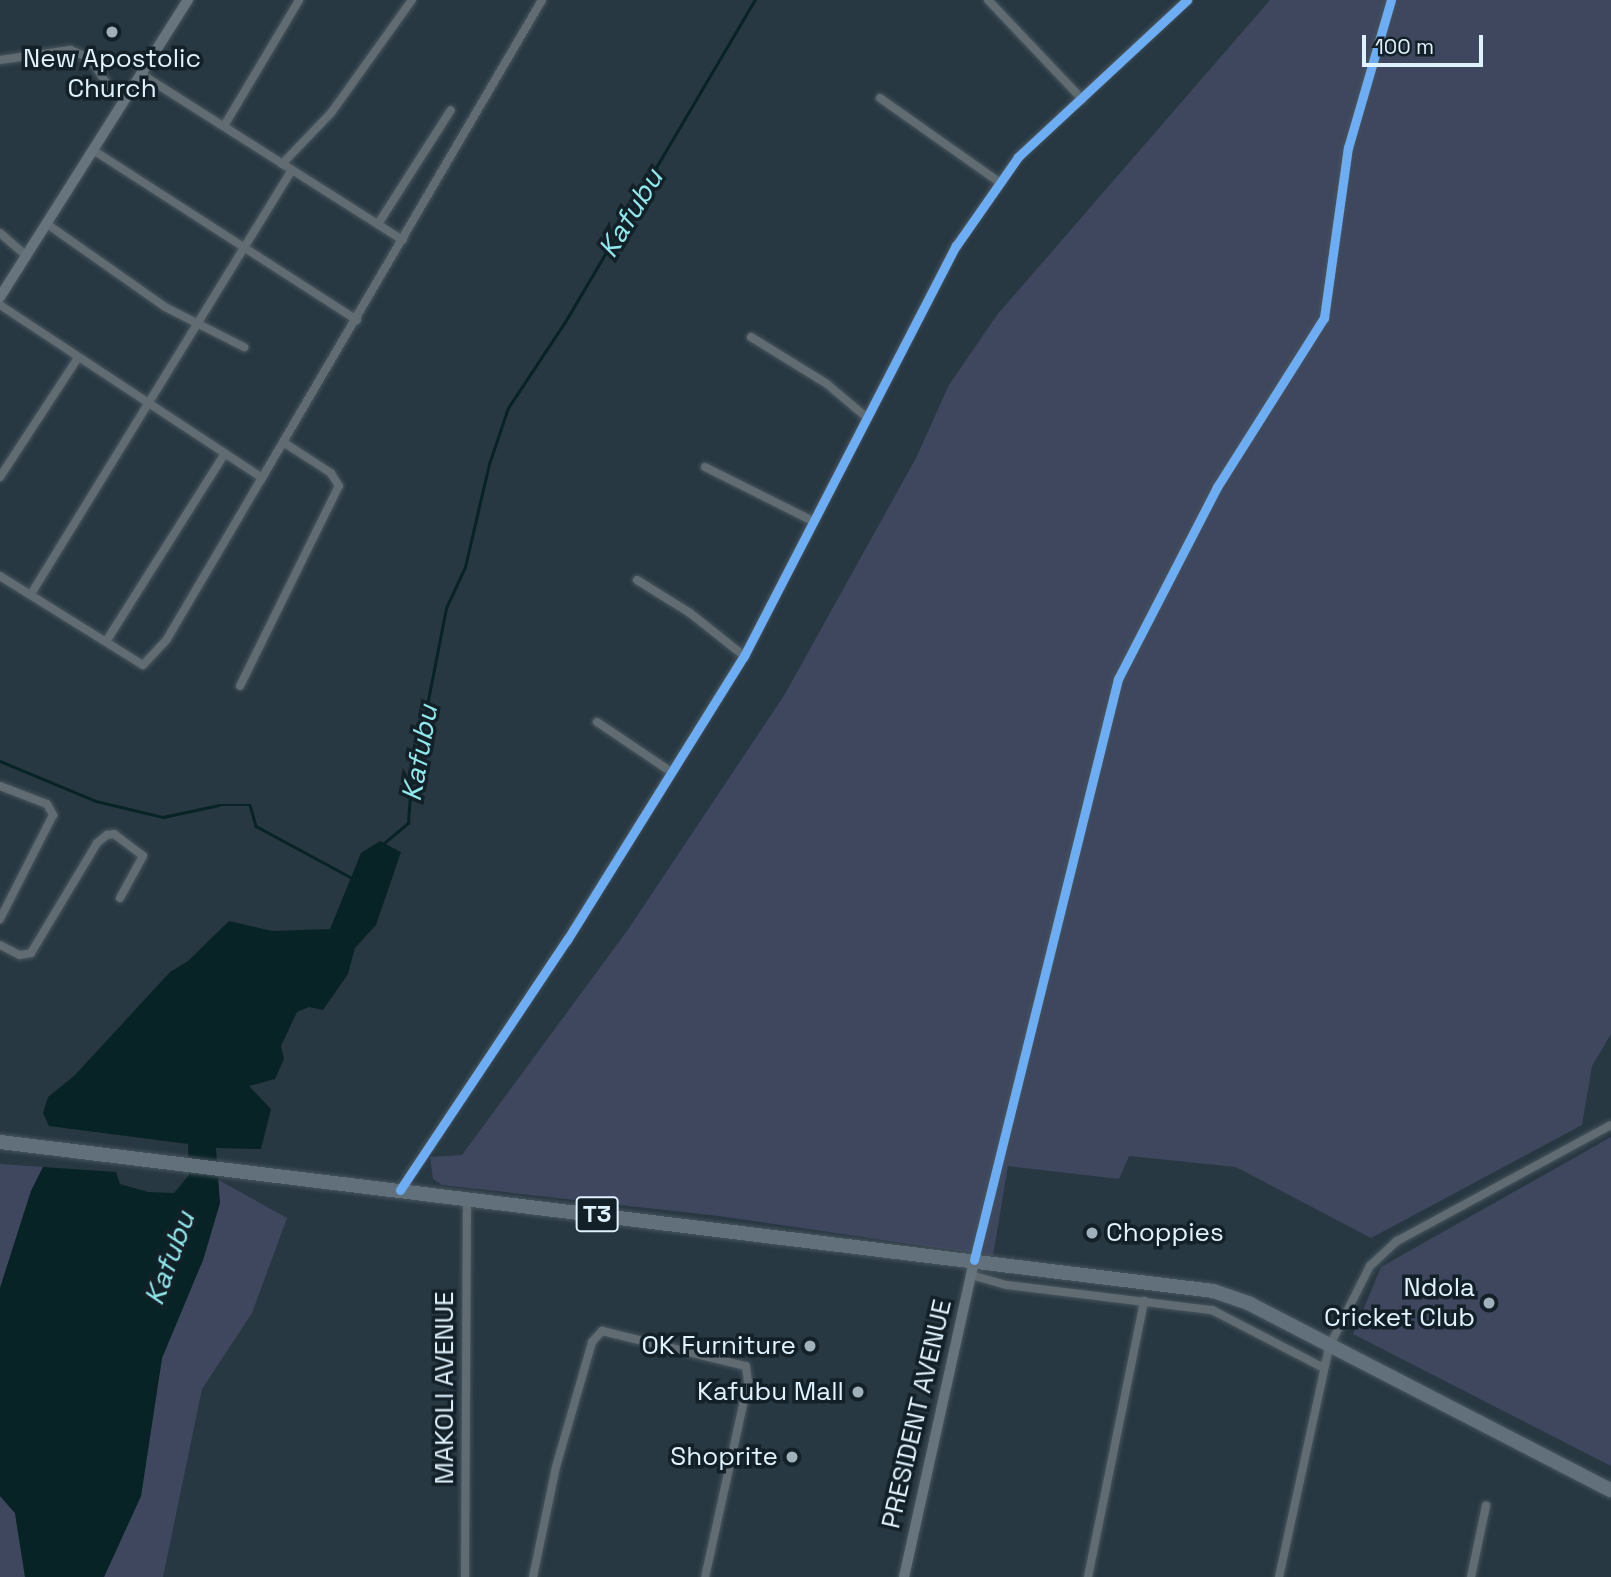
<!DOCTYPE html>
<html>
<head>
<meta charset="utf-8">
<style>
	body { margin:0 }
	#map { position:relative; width:1611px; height:1577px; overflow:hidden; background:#283842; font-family:"Space Grotesk",sans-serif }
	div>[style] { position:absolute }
	.green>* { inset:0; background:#3f475e }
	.water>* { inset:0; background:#082325 }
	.stream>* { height:2.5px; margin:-1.25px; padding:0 1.25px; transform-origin:1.25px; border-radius:1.25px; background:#082325 }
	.roads { filter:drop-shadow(0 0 2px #47555e) drop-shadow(0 0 2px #47555e) }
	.minor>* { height:8px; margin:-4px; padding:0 4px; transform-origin:4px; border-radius:4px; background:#606b72 }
	.secondary>* { height:10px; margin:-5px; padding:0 5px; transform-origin:5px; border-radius:5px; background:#67747d }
	.trunk>* { height:14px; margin:-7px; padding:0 7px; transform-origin:7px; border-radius:7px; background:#62707c }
	.cycleway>* { height:9px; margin:-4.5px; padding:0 4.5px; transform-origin:4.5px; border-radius:4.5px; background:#6dadf4 }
	.dots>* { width:19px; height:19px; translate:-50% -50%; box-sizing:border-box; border:4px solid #132028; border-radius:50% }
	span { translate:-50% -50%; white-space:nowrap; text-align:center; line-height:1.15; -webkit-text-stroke:7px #132028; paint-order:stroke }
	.shield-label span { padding:2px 5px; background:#132028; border:2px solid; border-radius:5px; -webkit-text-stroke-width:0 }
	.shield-label { font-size:24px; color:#e0f2fd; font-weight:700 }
	.poi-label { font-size:26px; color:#e0f2fd }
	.left { translate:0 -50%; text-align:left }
	.right { translate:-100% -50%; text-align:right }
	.street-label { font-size:26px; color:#e0f2fd }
	.water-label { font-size:28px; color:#90e9ed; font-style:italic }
	.scale { position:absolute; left:1362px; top:35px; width:121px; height:32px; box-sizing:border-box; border:4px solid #e0f2fd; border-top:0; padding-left:9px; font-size:21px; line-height:24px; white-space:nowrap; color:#e0f2fd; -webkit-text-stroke:5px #132028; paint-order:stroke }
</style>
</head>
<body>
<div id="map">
	<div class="green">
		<div style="clip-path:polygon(1270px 0,1611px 0,1611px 1034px,1592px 1066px,1582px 1125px,1371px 1238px,1236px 1167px,1129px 1156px,1119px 1179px,1008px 1166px,993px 1256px,719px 1216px,442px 1185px,433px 1179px,430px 1157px,462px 1155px,627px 931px,785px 694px,916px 458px,949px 385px,997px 315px)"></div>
		<div style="clip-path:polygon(1611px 1137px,1611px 1466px,1353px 1334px,1381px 1267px)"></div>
		<div style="clip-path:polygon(0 1164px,43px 1167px,31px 1191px,0 1288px)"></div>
		<div style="clip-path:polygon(215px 1178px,287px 1218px,252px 1313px,202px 1389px,163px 1577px,104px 1577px,141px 1496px,162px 1358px,203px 1260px,220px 1203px)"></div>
		<div style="clip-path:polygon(0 1496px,15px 1513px,25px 1577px,0 1577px)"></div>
	</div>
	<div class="water">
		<div style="clip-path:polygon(380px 841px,401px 852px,376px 925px,355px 948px,348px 974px,323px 1010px,309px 1007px,297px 1012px,281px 1046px,284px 1059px,275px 1079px,249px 1086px,271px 1109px,261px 1149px,216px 1148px,220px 1203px,203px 1260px,162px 1358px,141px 1496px,104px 1577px,25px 1577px,15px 1513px,0 1496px,0 1288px,31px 1191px,43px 1167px,116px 1172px,120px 1184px,148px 1192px,174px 1193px,189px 1175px,188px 1144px,49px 1126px,43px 1113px,48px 1097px,75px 1075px,170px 972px,188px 961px,229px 921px,272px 931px,330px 929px,361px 853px)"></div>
	</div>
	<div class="stream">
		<div style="left:0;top:761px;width:104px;rotate:22.6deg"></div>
		<div style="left:96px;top:801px;width:69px;rotate:13.4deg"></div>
		<div style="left:163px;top:817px;width:57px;rotate:-12.1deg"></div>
		<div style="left:219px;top:805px;width:31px"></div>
		<div style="left:250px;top:805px;width:22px;rotate:74deg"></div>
		<div style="left:256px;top:826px;width:111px;rotate:28.4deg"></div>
		<div style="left:383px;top:844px;width:33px;rotate:-40deg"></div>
		<div style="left:408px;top:823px;width:31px;rotate:-86deg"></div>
		<div style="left:410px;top:792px;width:187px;rotate:-78.9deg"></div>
		<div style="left:446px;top:608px;width:45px;rotate:-65.1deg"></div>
		<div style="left:465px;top:567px;width:106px;rotate:-76.9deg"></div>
		<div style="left:489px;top:464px;width:59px;rotate:-71.3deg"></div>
		<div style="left:508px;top:408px;width:103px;rotate:-56.5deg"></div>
		<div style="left:565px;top:322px;width:374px;rotate:-59.5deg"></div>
	</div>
	<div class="roads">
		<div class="minor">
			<div style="left:988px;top:0;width:137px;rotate:46.5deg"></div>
			<div style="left:0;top:60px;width:71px;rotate:-8.1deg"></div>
			<div style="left:70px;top:50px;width:22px;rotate:22deg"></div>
			<div style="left:90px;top:58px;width:37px;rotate:57deg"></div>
			<div style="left:110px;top:89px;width:18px;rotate:41deg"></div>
			<div style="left:141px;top:74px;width:310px;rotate:32.4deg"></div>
			<div style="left:880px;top:98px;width:146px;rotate:35.2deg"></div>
			<div style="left:224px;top:126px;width:147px;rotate:-59.2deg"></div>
			<div style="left:93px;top:150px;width:314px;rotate:32.8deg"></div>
			<div style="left:282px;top:164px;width:71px;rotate:-46.1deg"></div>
			<div style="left:331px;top:113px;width:139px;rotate:-54.4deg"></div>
			<div style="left:47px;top:224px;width:144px;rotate:35.1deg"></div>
			<div style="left:165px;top:307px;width:89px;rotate:26.9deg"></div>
			<div style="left:378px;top:224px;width:135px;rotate:-57.4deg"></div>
			<div style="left:0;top:233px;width:35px;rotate:41deg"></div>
			<div style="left:0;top:305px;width:314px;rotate:33.4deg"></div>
			<div style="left:262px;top:478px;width:554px;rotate:-59.64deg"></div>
			<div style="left:751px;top:337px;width:89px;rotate:31.7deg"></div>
			<div style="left:827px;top:384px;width:50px;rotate:40.1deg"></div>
			<div style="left:705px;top:467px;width:119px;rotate:26.6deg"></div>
			<div style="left:0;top:477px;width:142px;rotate:-56.8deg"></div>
			<div style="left:0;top:576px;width:168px;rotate:31.9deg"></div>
			<div style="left:143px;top:665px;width:35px;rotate:-47deg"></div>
			<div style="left:167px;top:639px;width:187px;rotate:-59.5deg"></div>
			<div style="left:637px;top:580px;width:62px;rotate:31.9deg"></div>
			<div style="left:690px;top:613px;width:69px;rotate:38.5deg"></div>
			<div style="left:31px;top:594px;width:498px;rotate:-58.4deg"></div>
			<div style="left:107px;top:640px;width:221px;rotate:-57.7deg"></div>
			<div style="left:240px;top:686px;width:223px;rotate:-63.7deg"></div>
			<div style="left:339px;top:486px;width:15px;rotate:-122deg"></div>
			<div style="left:331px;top:473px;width:57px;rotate:-147.1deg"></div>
			<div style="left:597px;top:722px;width:88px;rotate:33.9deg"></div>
			<div style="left:0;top:786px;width:50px;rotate:21deg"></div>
			<div style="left:47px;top:804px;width:13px;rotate:61deg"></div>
			<div style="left:53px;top:815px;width:117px;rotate:117deg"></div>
			<div style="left:0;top:945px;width:22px;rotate:27deg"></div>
			<div style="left:20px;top:955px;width:11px;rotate:-10deg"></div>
			<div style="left:31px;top:953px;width:128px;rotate:-59deg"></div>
			<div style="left:97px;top:843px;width:13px;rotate:-39deg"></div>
			<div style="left:107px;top:835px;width:7px;rotate:-8deg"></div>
			<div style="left:114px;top:834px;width:36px;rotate:37deg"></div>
			<div style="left:143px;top:856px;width:48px;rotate:118.7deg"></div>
			<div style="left:400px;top:1190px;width:301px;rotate:-56.3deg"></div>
			<div style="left:567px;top:940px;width:335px;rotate:-58.1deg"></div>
			<div style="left:744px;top:656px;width:462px;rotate:-62.7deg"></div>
			<div style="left:956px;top:246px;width:108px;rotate:-55.1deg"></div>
			<div style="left:1018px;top:157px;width:231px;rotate:-42.9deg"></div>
			<div style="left:974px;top:1260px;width:599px;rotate:-76.08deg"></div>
			<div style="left:1118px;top:679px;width:216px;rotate:-62.7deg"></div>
			<div style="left:1217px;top:487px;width:200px;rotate:-57.7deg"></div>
			<div style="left:1324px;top:318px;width:172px;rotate:-82deg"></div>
			<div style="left:1348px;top:148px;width:154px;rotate:-73.8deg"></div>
			<div style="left:971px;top:1275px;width:37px;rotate:16deg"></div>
			<div style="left:1007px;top:1285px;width:207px;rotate:7deg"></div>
			<div style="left:1212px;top:1310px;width:126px;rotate:27.4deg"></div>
			<div style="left:465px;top:1577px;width:377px;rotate:-89.7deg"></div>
			<div style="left:533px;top:1577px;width:112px;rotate:-78.2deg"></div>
			<div style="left:556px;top:1467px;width:130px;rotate:-73.9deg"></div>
			<div style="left:592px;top:1342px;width:15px;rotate:-48deg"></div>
			<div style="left:602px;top:1331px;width:148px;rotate:13.7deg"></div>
			<div style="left:746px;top:1366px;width:16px;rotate:83deg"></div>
			<div style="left:748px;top:1382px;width:200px;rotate:102.4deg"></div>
			<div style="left:1088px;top:1577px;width:282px;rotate:-78.5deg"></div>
			<div style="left:1279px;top:1577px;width:235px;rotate:-77.7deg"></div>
			<div style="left:1329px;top:1347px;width:91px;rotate:-63.2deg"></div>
			<div style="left:1370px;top:1266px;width:37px;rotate:-43deg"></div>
			<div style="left:1397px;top:1241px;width:243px;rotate:-28.5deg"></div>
			<div style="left:1471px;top:1577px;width:73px;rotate:-78.1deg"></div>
		</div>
		<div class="secondary">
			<div style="left:0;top:297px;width:352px;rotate:-57.7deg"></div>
			<div style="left:904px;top:1577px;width:325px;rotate:-77.5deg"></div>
		</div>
		<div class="trunk">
			<div style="left:0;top:1142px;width:1222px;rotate:7deg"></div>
			<div style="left:1213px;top:1291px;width:39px;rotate:19deg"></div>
			<div style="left:1250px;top:1304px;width:406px;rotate:27.3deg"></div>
		</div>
	</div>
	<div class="cycleway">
		<div style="left:400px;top:1190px;width:301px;rotate:-56.3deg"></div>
		<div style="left:567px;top:940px;width:335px;rotate:-58.1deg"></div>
		<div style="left:744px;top:656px;width:462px;rotate:-62.7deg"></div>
		<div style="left:956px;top:246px;width:108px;rotate:-55.1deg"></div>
		<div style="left:1018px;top:157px;width:231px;rotate:-42.9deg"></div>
		<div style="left:974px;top:1260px;width:599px;rotate:-76.08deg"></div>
		<div style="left:1118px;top:679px;width:216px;rotate:-62.7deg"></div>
		<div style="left:1217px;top:487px;width:200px;rotate:-57.7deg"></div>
		<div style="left:1324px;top:318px;width:172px;rotate:-82deg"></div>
		<div style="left:1348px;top:148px;width:154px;rotate:-73.8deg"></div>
	</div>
	<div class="dots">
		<div style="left:112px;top:32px;background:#a0b1bc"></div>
		<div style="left:1092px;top:1233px;background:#a0b1bc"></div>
		<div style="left:1489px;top:1303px;background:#a0b1bc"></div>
		<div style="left:810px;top:1346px;background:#a0b1bc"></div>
		<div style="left:858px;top:1392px;background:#a0b1bc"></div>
		<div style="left:792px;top:1457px;background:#a0b1bc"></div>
	</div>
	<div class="shield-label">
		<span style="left:597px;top:1214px">T3</span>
	</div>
	<div class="poi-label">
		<span style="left:112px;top:74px">New Apostolic<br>Church</span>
		<span class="left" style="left:1106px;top:1233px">Choppies</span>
		<span class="right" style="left:1475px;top:1303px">Ndola<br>Cricket Club</span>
		<span class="right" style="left:796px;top:1346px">OK Furniture</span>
		<span class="right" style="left:844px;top:1392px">Kafubu Mall</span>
		<span class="right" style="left:778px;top:1457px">Shoprite</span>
	</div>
	<div class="street-label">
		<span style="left:445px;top:1388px;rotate:-90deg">MAKOLI AVENUE</span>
		<span style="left:917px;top:1414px;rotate:-77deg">PRESIDENT AVENUE</span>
	</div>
	<div class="water-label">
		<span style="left:630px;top:213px;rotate:-59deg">Kafubu</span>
		<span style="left:419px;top:753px;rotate:-80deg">Kafubu</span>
		<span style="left:169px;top:1258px;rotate:-70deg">Kafubu</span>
	</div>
	<div class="scale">100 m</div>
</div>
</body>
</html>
